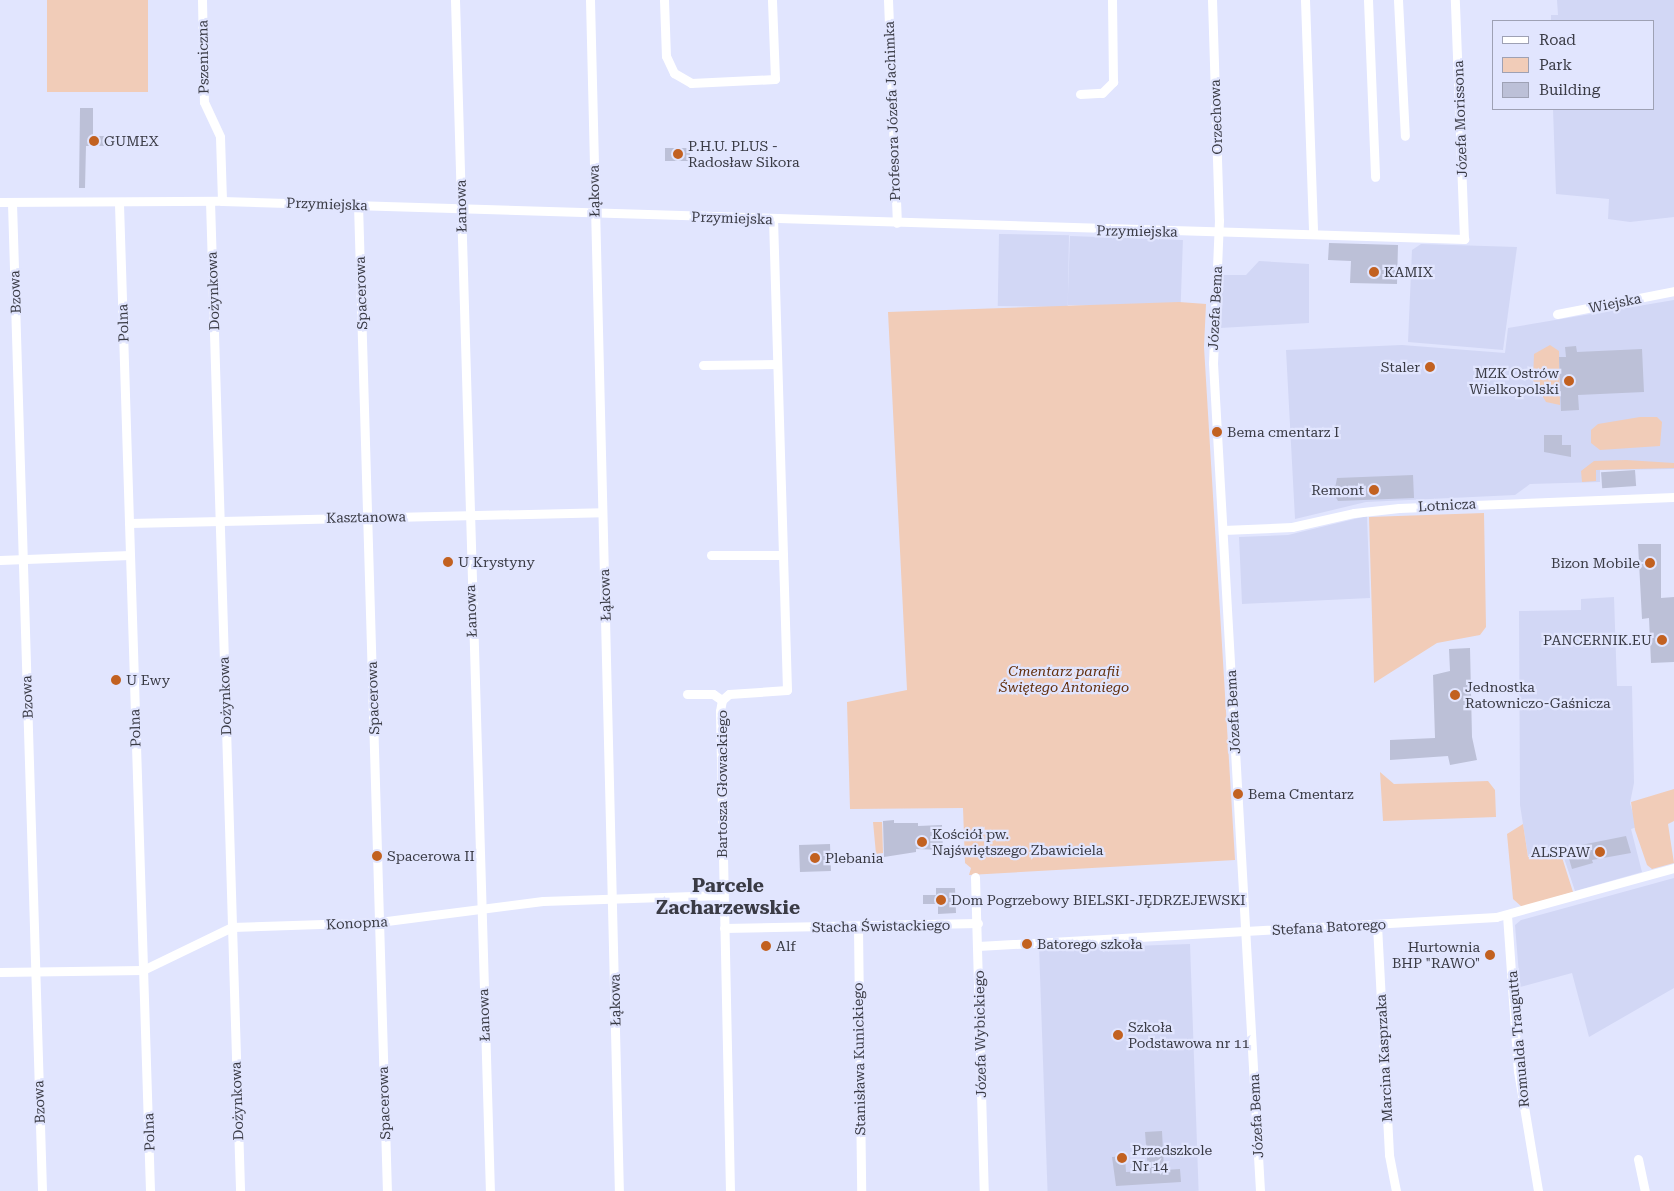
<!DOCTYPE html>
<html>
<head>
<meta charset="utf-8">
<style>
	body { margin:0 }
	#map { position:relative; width:1674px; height:1191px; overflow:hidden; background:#e1e5fe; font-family:"Roboto Serif",serif }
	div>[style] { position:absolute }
	.built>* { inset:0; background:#d2d7f5; transform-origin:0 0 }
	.green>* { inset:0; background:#f1ccb8; transform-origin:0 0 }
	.building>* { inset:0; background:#bcc0d7; transform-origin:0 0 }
	.street>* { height:9px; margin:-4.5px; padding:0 4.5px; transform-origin:4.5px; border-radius:4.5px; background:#fff }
	.dots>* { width:14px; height:14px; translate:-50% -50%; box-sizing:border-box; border:2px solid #e1e5fe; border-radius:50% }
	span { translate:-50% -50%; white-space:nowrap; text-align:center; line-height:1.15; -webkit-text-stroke:4.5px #e1e5fe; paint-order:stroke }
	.street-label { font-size:14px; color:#3a3b45 }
	.poi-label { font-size:14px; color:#3a3b45 }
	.left { translate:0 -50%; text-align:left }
	.right { translate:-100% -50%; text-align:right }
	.park-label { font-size:14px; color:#612e0c; font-style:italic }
	.district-label { font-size:19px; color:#3a3b45; font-weight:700 }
	.legend { position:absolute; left:1492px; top:20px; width:162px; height:90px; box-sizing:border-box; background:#e1e5fe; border:1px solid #9ea1b4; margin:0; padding:6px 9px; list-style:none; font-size:15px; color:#3a3b45 }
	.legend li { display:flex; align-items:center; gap:10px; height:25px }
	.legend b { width:25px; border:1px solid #9ea1b4 }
</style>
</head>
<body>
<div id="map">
	<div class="built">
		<div style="clip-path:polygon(1557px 0,1674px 0,1674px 217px,1630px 222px,1608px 219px,1609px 199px,1556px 194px,1553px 109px,1653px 109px,1653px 21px,1551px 21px,1551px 15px,1558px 15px)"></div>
		<div style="left:999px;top:234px;width:70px;height:72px;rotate:1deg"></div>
		<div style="left:1070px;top:236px;width:113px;height:69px;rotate:2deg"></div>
		<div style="clip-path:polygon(1421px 244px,1517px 247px,1503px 350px,1408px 342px,1412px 250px)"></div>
		<div style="clip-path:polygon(1259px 261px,1309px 264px,1309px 323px,1220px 328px,1222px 275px,1246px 275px)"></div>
		<div style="clip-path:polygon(1674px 300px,1674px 469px,1600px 470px,1600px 482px,1530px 484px,1515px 495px,1366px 502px,1295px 519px,1286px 350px,1402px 345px,1505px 353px,1508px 328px)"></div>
		<div style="clip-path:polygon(1367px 516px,1370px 598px,1242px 604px,1239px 537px,1288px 535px)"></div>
		<div style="clip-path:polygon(1614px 597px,1617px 686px,1632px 686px,1634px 783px,1630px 803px,1637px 827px,1631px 829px,1642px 872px,1575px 891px,1561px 849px,1528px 856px,1520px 805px,1519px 611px,1581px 610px,1581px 599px)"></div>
		<div style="clip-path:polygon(1674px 878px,1674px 988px,1589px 1037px,1572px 973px,1520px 987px,1515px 925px,1521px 920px)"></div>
		<div style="left:1190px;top:944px;width:247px;height:151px;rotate:88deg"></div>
	</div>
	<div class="green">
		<div style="left:47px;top:0;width:101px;height:92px"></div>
		<div style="clip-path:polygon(1179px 302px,1206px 304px,1204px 347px,1235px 860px,969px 875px,971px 868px,965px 863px,963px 808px,850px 809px,847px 702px,907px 690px,888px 312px)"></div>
		<div style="clip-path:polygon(1550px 345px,1559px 351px,1560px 405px,1546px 402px,1533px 380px,1534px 354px)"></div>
		<div style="clip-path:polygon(1640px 417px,1657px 417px,1662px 422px,1660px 446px,1600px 450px,1591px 443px,1591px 430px,1598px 424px)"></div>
		<div style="clip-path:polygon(1626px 460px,1674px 463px,1674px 468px,1596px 470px,1596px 481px,1582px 482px,1581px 471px,1594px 461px)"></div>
		<div style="clip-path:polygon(1484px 513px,1486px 627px,1480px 635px,1437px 643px,1374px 683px,1369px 517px)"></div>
		<div style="clip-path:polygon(1380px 772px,1394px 784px,1488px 781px,1495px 790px,1496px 817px,1383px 821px)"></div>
		<div style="clip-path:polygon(1674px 789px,1674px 821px,1668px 824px,1674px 863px,1652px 869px,1647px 865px,1635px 830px,1631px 802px)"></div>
		<div style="clip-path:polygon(873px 822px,882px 822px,883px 853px,876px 854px)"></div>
		<div style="clip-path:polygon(1523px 824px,1528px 857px,1560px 851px,1573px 892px,1522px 907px,1513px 899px,1507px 834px)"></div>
	</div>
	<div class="building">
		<div style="clip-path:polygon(80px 108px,93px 108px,93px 136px,110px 136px,109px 146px,86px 146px,85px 188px,79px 188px)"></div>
		<div style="left:665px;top:148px;width:25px;height:13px"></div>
		<div style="clip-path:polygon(1329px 243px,1398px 245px,1397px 284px,1350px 283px,1351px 261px,1328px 260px)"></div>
		<div style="clip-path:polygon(1576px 346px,1577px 352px,1642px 349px,1644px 392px,1578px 395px,1579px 410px,1561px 411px,1559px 357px,1566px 357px,1565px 347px)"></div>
		<div style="clip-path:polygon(1544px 435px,1562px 435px,1562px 445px,1571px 445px,1571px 457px,1544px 452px)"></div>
		<div style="left:1635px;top:470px;width:16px;height:34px;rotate:86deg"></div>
		<div style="clip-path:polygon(1413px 475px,1414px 498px,1338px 501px,1334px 494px,1337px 478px)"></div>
		<div style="clip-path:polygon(1638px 544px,1661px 544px,1661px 598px,1674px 597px,1674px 662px,1651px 663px,1649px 618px,1642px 619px)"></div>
		<div style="clip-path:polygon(1470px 648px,1472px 737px,1477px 760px,1450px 765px,1448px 756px,1390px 760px,1390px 740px,1435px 738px,1433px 675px,1450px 671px,1449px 649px)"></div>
		<div style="clip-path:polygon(894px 820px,894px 823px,918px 823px,918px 826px,942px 825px,943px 850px,916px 849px,916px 852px,884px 857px,883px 821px)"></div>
		<div style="clip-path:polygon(1626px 836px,1631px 853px,1592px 860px,1593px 863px,1572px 869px,1567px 852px,1573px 851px,1571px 847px)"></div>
		<div style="left:830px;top:844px;width:27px;height:31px;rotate:88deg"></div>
		<div style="clip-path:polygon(936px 888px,955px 888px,956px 913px,938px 914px,938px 904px,923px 904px,923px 895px,936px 895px)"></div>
		<div style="clip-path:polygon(1162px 1131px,1164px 1170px,1180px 1169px,1181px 1182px,1116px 1186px,1112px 1157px,1125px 1156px,1126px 1172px,1148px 1171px,1145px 1132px)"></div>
	</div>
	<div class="street">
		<div style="left:202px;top:0;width:102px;rotate:88.9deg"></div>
		<div style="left:204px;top:102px;width:38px;rotate:65deg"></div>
		<div style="left:220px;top:137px;width:64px;rotate:88.2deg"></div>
		<div style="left:455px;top:0;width:1192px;rotate:88.32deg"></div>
		<div style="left:590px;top:0;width:1191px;rotate:88.61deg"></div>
		<div style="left:664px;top:0;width:56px;rotate:88deg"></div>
		<div style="left:666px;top:56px;width:19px;rotate:65deg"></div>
		<div style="left:674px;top:73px;width:20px;rotate:30deg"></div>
		<div style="left:691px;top:83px;width:84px;rotate:-2.7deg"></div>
		<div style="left:775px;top:79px;width:79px;rotate:-92.2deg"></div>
		<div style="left:888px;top:0;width:223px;rotate:87.7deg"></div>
		<div style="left:1212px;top:0;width:220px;rotate:88.2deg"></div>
		<div style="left:1219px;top:220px;width:143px;rotate:92.4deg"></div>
		<div style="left:1213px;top:363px;width:829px;rotate:86.75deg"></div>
		<div style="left:1305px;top:0;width:234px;rotate:88deg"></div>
		<div style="left:1368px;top:0;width:177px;rotate:87.7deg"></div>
		<div style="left:1398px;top:0;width:136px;rotate:87.1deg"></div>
		<div style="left:1080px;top:94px;width:22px;rotate:-3deg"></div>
		<div style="left:1102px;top:93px;width:16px;rotate:-45deg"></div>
		<div style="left:1113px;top:82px;width:82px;rotate:-90.7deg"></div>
		<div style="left:210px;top:201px;width:990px;rotate:88.26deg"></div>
		<div style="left:0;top:202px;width:222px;rotate:-0.3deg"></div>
		<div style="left:222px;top:201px;width:1243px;rotate:1.75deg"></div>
		<div style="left:1464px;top:239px;width:239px;rotate:-92.2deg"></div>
		<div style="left:12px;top:203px;width:988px;rotate:88.26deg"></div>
		<div style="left:119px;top:204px;width:987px;rotate:88.2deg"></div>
		<div style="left:358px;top:204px;width:987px;rotate:88.32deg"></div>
		<div style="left:1557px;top:314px;width:119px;rotate:-11.1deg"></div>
		<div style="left:703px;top:365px;width:74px;rotate:-0.8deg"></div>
		<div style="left:129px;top:523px;width:473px;rotate:-1.3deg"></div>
		<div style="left:1223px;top:530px;width:69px;rotate:-2.5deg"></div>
		<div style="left:1292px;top:527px;width:64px;rotate:-12.7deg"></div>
		<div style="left:1354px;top:513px;width:45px;rotate:-6.3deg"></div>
		<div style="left:1399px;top:508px;width:275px;rotate:-2.3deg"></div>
		<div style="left:711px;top:555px;width:72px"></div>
		<div style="left:0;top:560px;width:130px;rotate:-2.2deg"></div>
		<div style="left:687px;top:694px;width:26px"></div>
		<div style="left:713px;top:694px;width:11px;rotate:34deg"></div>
		<div style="left:975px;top:877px;width:314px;rotate:88.4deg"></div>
		<div style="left:1507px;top:915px;width:156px;rotate:86deg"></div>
		<div style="left:1518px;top:1071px;width:122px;rotate:80.5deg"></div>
		<div style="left:1377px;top:925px;width:230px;rotate:87deg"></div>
		<div style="left:1389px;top:1155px;width:37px;rotate:79deg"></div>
		<div style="left:724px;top:928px;width:254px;rotate:-1.1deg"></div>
		<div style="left:858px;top:928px;width:263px;rotate:89.3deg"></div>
		<div style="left:978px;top:946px;width:519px;rotate:-3.2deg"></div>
		<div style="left:1496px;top:917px;width:185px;rotate:-15.4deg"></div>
		<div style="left:0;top:972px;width:143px;rotate:-0.8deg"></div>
		<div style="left:143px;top:970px;width:99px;rotate:-25.8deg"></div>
		<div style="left:232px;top:927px;width:147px;rotate:-1.9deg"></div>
		<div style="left:379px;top:922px;width:165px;rotate:-7.3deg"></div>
		<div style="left:543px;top:901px;width:180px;rotate:-1.9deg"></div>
		<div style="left:1638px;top:1159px;width:33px;rotate:78deg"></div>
		<div style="left:730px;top:1191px;width:480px;rotate:-91.2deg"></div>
		<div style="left:720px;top:711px;width:11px;rotate:-80deg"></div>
		<div style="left:722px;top:700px;width:9px;rotate:-41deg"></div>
		<div style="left:729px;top:694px;width:58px;rotate:-3.9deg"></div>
		<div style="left:787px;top:690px;width:471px;rotate:-91.7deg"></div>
	</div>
	<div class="dots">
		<div style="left:94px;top:141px;background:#c26120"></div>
		<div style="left:678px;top:154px;background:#c26120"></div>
		<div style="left:1374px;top:272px;background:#c26120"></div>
		<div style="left:1430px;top:367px;background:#c26120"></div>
		<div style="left:1569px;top:381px;background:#c26120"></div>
		<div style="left:1217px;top:432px;background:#c26120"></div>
		<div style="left:1374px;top:490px;background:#c26120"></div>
		<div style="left:448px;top:562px;background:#c26120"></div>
		<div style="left:1650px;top:563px;background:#c26120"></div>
		<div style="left:1662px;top:640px;background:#c26120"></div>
		<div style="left:116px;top:680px;background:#c26120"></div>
		<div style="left:1455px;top:695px;background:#c26120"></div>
		<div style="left:1238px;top:794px;background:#c26120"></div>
		<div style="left:922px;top:842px;background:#c26120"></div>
		<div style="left:1600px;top:852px;background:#c26120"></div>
		<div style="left:377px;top:856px;background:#c26120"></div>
		<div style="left:815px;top:858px;background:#c26120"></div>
		<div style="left:941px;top:900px;background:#c26120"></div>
		<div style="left:1027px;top:944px;background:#c26120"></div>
		<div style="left:766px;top:946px;background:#c26120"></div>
		<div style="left:1490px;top:955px;background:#c26120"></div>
		<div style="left:1118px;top:1035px;background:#c26120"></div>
		<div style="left:1122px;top:1158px;background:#c26120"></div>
	</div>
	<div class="street-label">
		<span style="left:203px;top:57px;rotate:-91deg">Pszeniczna</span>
		<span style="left:892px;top:111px;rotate:-92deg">Profesora Józefa Jachimka</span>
		<span style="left:1216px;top:117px;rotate:-92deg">Orzechowa</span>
		<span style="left:1460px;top:119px;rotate:-92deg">Józefa Morissona</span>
		<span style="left:594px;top:191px;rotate:-91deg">Łąkowa</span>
		<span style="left:327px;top:204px;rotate:2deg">Przymiejska</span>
		<span style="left:461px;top:206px;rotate:-91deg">Łanowa</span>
		<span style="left:732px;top:218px;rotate:2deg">Przymiejska</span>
		<span style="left:1137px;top:231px;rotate:1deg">Przymiejska</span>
		<span style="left:213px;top:291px;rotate:-92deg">Dożynkowa</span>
		<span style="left:15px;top:292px;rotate:-92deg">Bzowa</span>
		<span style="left:361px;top:293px;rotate:-92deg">Spacerowa</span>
		<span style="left:1615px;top:303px;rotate:-11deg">Wiejska</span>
		<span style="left:1215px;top:308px;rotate:-87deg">Józefa Bema</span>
		<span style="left:123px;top:323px;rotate:-92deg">Polna</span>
		<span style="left:1447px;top:505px;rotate:-3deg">Lotnicza</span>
		<span style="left:366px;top:517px;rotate:-1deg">Kasztanowa</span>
		<span style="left:605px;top:595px;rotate:-92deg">Łąkowa</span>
		<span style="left:471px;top:611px;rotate:-92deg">Łanowa</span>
		<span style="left:225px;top:696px;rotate:-92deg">Dożynkowa</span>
		<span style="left:27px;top:697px;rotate:-92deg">Bzowa</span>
		<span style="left:373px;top:698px;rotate:-92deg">Spacerowa</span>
		<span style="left:1233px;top:712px;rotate:-93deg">Józefa Bema</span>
		<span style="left:135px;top:728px;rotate:-92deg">Polna</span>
		<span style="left:722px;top:784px;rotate:-90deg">Bartosza Głowackiego</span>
		<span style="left:357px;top:923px;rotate:-3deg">Konopna</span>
		<span style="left:881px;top:926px;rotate:-1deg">Stacha Świstackiego</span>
		<span style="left:1329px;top:927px;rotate:-3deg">Stefana Batorego</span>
		<span style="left:615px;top:1000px;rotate:-91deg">Łąkowa</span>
		<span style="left:484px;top:1015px;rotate:-92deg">Łanowa</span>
		<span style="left:980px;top:1034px;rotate:-91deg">Józefa Wybickiego</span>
		<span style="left:1518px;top:1039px;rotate:-95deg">Romualda Traugutta</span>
		<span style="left:1384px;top:1058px;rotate:-93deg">Marcina Kasprzaka</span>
		<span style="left:859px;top:1059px;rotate:-91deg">Stanisława Kunickiego</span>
		<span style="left:237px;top:1101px;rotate:-92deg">Dożynkowa</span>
		<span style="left:39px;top:1102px;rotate:-92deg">Bzowa</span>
		<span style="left:384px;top:1103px;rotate:-92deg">Spacerowa</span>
		<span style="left:1256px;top:1116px;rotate:-93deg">Józefa Bema</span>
		<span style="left:149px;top:1132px;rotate:-92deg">Polna</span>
	</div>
	<div class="poi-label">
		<span class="left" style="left:104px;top:141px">GUMEX</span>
		<span class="left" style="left:688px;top:154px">P.H.U. PLUS -<br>Radosław Sikora</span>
		<span class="left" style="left:1384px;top:272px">KAMIX</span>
		<span class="right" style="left:1420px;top:367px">Staler</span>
		<span class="right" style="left:1559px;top:381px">MZK Ostrów<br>Wielkopolski</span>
		<span class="left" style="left:1227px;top:432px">Bema cmentarz I</span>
		<span class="right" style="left:1364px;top:490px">Remont</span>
		<span class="left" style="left:458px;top:562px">U Krystyny</span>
		<span class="right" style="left:1640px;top:563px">Bizon Mobile</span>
		<span class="right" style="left:1652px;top:640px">PANCERNIK.EU</span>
		<span class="left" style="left:126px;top:680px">U Ewy</span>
		<span class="left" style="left:1465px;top:695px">Jednostka<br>Ratowniczo-Gaśnicza</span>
		<span class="left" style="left:1248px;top:794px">Bema Cmentarz</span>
		<span class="left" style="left:932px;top:842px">Kościół pw.<br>Najświętszego Zbawiciela</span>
		<span class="right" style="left:1590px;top:852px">ALSPAW</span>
		<span class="left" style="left:387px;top:856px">Spacerowa II</span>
		<span class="left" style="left:825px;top:858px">Plebania</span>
		<span class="left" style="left:951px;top:900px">Dom Pogrzebowy BIELSKI-JĘDRZEJEWSKI</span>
		<span class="left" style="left:1037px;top:944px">Batorego szkoła</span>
		<span class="left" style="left:776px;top:946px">Alf</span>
		<span class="right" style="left:1480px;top:955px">Hurtownia<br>BHP "RAWO"</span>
		<span class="left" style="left:1128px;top:1035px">Szkoła<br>Podstawowa nr 11</span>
		<span class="left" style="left:1132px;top:1158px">Przedszkole<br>Nr 14</span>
	</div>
	<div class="park-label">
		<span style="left:1064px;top:679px">Cmentarz parafii<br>Świętego Antoniego</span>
	</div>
	<div class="district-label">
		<span style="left:728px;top:897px">Parcele<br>Zacharzewskie</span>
	</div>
	<ul class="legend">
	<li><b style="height:6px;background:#fff"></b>Road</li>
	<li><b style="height:14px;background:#f1ccb8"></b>Park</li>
	<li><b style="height:14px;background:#bcc0d7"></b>Building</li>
	</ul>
</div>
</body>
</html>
